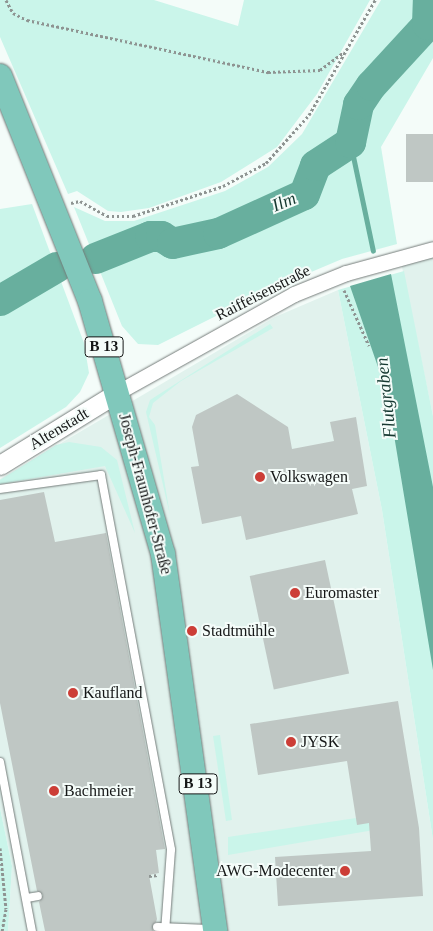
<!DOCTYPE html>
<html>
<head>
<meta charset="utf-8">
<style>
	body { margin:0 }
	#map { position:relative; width:433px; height:931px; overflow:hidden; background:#f4fcf9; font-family:Georgia,serif }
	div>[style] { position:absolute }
	.built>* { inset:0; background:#e1f2ed }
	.green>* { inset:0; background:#caf5ea }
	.water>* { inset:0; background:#68af9e }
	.stream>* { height:5px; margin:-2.5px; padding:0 2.5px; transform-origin:2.5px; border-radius:2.5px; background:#68af9e }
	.river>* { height:31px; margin:-15.5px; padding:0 15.5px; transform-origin:15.5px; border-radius:15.5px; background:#68af9e }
	.building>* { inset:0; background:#bfc7c4; transform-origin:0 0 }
	.path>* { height:3px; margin-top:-1.5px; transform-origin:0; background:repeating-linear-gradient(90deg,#8e9492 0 2.5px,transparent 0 5px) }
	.roads { filter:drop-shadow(0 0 1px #757c7a) drop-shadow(0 0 1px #757c7a) }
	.service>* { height:8px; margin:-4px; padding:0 4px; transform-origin:4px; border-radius:4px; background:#fff }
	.minor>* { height:15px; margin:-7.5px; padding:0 7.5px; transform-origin:7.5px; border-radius:7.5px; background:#fff }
	.tertiary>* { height:19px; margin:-9.5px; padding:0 9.5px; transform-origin:9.5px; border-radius:9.5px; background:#fff }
	.primary>* { height:24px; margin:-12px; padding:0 12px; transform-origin:12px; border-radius:12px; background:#80c8bb }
	.dots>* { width:14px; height:14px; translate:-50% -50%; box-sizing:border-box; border:2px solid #f4fcf9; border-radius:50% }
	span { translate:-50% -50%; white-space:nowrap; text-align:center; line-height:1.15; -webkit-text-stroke:4px #f4fcf9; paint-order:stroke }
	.shield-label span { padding:1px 4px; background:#f4fcf9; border:1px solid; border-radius:4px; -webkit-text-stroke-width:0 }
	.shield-label { font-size:15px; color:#151717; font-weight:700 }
	.street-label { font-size:16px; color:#151717 }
	.poi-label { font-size:16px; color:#151717 }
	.left { translate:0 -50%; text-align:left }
	.right { translate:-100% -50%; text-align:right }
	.water-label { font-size:18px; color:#163931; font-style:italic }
</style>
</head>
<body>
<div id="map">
	<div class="built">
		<div style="clip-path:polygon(433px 249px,433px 416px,400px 257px)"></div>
		<div style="clip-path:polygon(338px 290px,382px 510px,433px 840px,433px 931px,8px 931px,12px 866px,0 808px,0 479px,275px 317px)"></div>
	</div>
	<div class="green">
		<div style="clip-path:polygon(0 0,154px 0,238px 26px,244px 0,370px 0,317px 94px,277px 147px,221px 182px,149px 208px,121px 212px,108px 211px,77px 191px,68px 194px,0 37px)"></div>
		<div style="clip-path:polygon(381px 0,433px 0,433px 58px,381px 147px,397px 244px,342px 259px,264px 292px,158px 345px,138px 344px,122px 326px,74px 207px,105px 221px,134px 221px,225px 191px,268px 167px,302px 134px)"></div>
		<div style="clip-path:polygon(32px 204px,84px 343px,89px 373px,80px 392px,66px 407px,0 448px,0 209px)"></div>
		<div style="clip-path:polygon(404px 271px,433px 416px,433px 840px,382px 510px,338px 290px)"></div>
		<div style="clip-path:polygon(270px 324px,273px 328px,181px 381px,153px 403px,149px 417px,155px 425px,170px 515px,146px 412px,150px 400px)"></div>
		<div style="clip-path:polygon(69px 442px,101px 447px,117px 460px,135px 533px,105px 466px,0 484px,0 480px,56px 445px)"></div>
		<div style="clip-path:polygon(220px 735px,232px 820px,226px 821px,213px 736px)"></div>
		<div style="clip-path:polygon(0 808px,12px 866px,8px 931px,0 931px)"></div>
		<div style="clip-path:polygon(417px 815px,374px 830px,228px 855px,228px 837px,356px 818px)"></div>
	</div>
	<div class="water">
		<div style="clip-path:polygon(391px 274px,433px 487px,433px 670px,387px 393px,350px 286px)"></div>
	</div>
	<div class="stream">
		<div style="left:350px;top:142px;width:111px;rotate:78.1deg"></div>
	</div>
	<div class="river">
		<div style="left:95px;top:258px;width:59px;rotate:-21.8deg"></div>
		<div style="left:150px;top:236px;width:11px"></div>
		<div style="left:161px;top:236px;width:13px;rotate:32deg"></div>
		<div style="left:172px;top:243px;width:47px;rotate:-12.3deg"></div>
		<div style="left:218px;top:233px;width:94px;rotate:-24.4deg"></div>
		<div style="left:304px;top:194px;width:31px;rotate:-69deg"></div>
		<div style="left:315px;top:165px;width:42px;rotate:-33.3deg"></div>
		<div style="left:350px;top:142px;width:39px;rotate:-78deg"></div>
		<div style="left:358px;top:104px;width:23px;rotate:-56deg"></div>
		<div style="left:371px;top:85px;width:83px;rotate:-47.4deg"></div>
		<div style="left:427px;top:24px;width:24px;rotate:-88deg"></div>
		<div style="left:0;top:300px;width:65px;rotate:-30.5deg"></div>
	</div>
	<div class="building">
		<div style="left:406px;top:134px;width:27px;height:48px"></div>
		<div style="clip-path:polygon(237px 394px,288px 427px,292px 449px,334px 441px,330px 422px,356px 417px,367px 486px,352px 489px,358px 514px,246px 540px,241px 516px,202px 524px,191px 467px,199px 466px,192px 427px,196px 415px)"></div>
		<div style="clip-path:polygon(44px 492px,55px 542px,106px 533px,165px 849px,156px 850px,159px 873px,149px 875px,157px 919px,153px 931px,45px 931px,39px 902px,43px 895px,37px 891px,0 703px,0 500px)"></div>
		<div style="left:325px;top:560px;width:116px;height:77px;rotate:78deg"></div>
		<div style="clip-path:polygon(398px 701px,419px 828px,423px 896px,278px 906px,275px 857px,371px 851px,369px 823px,357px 825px,347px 761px,258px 775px,250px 724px)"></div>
	</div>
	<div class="path">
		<div style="left:6px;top:0;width:15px;rotate:62deg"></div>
		<div style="left:13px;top:13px;width:16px;rotate:27deg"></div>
		<div style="left:27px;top:20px;width:247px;rotate:12.2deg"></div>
		<div style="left:268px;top:72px;width:52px;rotate:-2.2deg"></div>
		<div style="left:320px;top:70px;width:30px;rotate:-37deg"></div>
		<div style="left:71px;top:203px;width:9px;rotate:-13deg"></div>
		<div style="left:80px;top:201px;width:31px;rotate:29deg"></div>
		<div style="left:107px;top:216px;width:26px"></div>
		<div style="left:133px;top:216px;width:95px;rotate:-18.4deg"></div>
		<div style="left:223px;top:186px;width:49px;rotate:-28.1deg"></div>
		<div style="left:266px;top:163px;width:64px;rotate:-48.1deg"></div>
		<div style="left:309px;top:115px;width:133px;rotate:-60.1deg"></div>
		<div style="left:344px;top:290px;width:61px;rotate:65.9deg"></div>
		<div style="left:0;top:848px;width:61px;rotate:84.4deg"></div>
		<div style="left:6px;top:909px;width:22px;rotate:100deg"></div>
		<div style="left:149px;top:876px;width:9px;rotate:-6deg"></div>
	</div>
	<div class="roads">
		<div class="service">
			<div style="left:0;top:489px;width:102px;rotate:-7.9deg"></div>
			<div style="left:101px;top:475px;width:381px;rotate:79.4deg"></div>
			<div style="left:171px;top:850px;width:81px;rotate:94.2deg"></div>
			<div style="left:0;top:762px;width:172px;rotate:79.3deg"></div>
			<div style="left:27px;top:898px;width:11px;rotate:-10deg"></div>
			<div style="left:157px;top:927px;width:54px;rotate:2.1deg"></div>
		</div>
		<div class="minor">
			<div style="left:118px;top:392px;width:201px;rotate:-29.1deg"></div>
			<div style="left:294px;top:294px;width:56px;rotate:-22deg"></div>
			<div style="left:346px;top:273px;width:90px;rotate:-15.4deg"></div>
		</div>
		<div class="tertiary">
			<div style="left:0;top:465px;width:139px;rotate:-31.7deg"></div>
		</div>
		<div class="primary">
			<div style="left:0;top:76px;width:242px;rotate:68.2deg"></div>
			<div style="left:90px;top:301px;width:263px;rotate:73.9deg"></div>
			<div style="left:163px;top:554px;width:381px;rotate:82.1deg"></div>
		</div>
	</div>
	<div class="dots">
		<div style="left:260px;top:477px;background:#cc3e37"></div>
		<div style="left:295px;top:593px;background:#cc3e37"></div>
		<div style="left:192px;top:631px;background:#cc3e37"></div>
		<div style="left:73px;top:693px;background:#cc3e37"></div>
		<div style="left:291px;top:742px;background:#cc3e37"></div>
		<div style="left:54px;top:791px;background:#cc3e37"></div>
		<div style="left:345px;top:871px;background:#cc3e37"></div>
	</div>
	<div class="shield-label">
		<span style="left:104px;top:347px">B 13</span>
		<span style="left:198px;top:784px">B 13</span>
	</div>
	<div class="street-label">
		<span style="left:263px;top:293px;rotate:-27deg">Raiffeisenstraße</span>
		<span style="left:59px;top:429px;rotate:-31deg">Altenstadt</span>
		<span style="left:145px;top:494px;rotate:75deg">Joseph-Fraunhofer-Straße</span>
	</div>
	<div class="poi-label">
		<span class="left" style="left:270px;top:477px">Volkswagen</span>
		<span class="left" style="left:305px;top:593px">Euromaster</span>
		<span class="left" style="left:202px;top:631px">Stadtmühle</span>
		<span class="left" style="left:83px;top:693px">Kaufland</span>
		<span class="left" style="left:301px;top:742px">JYSK</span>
		<span class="left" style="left:64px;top:791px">Bachmeier</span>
		<span class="right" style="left:335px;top:871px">AWG-Modecenter</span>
	</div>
	<div class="water-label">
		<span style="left:284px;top:202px;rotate:-22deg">Ilm</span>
		<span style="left:386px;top:398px;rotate:-96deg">Flutgraben</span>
	</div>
</div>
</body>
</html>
